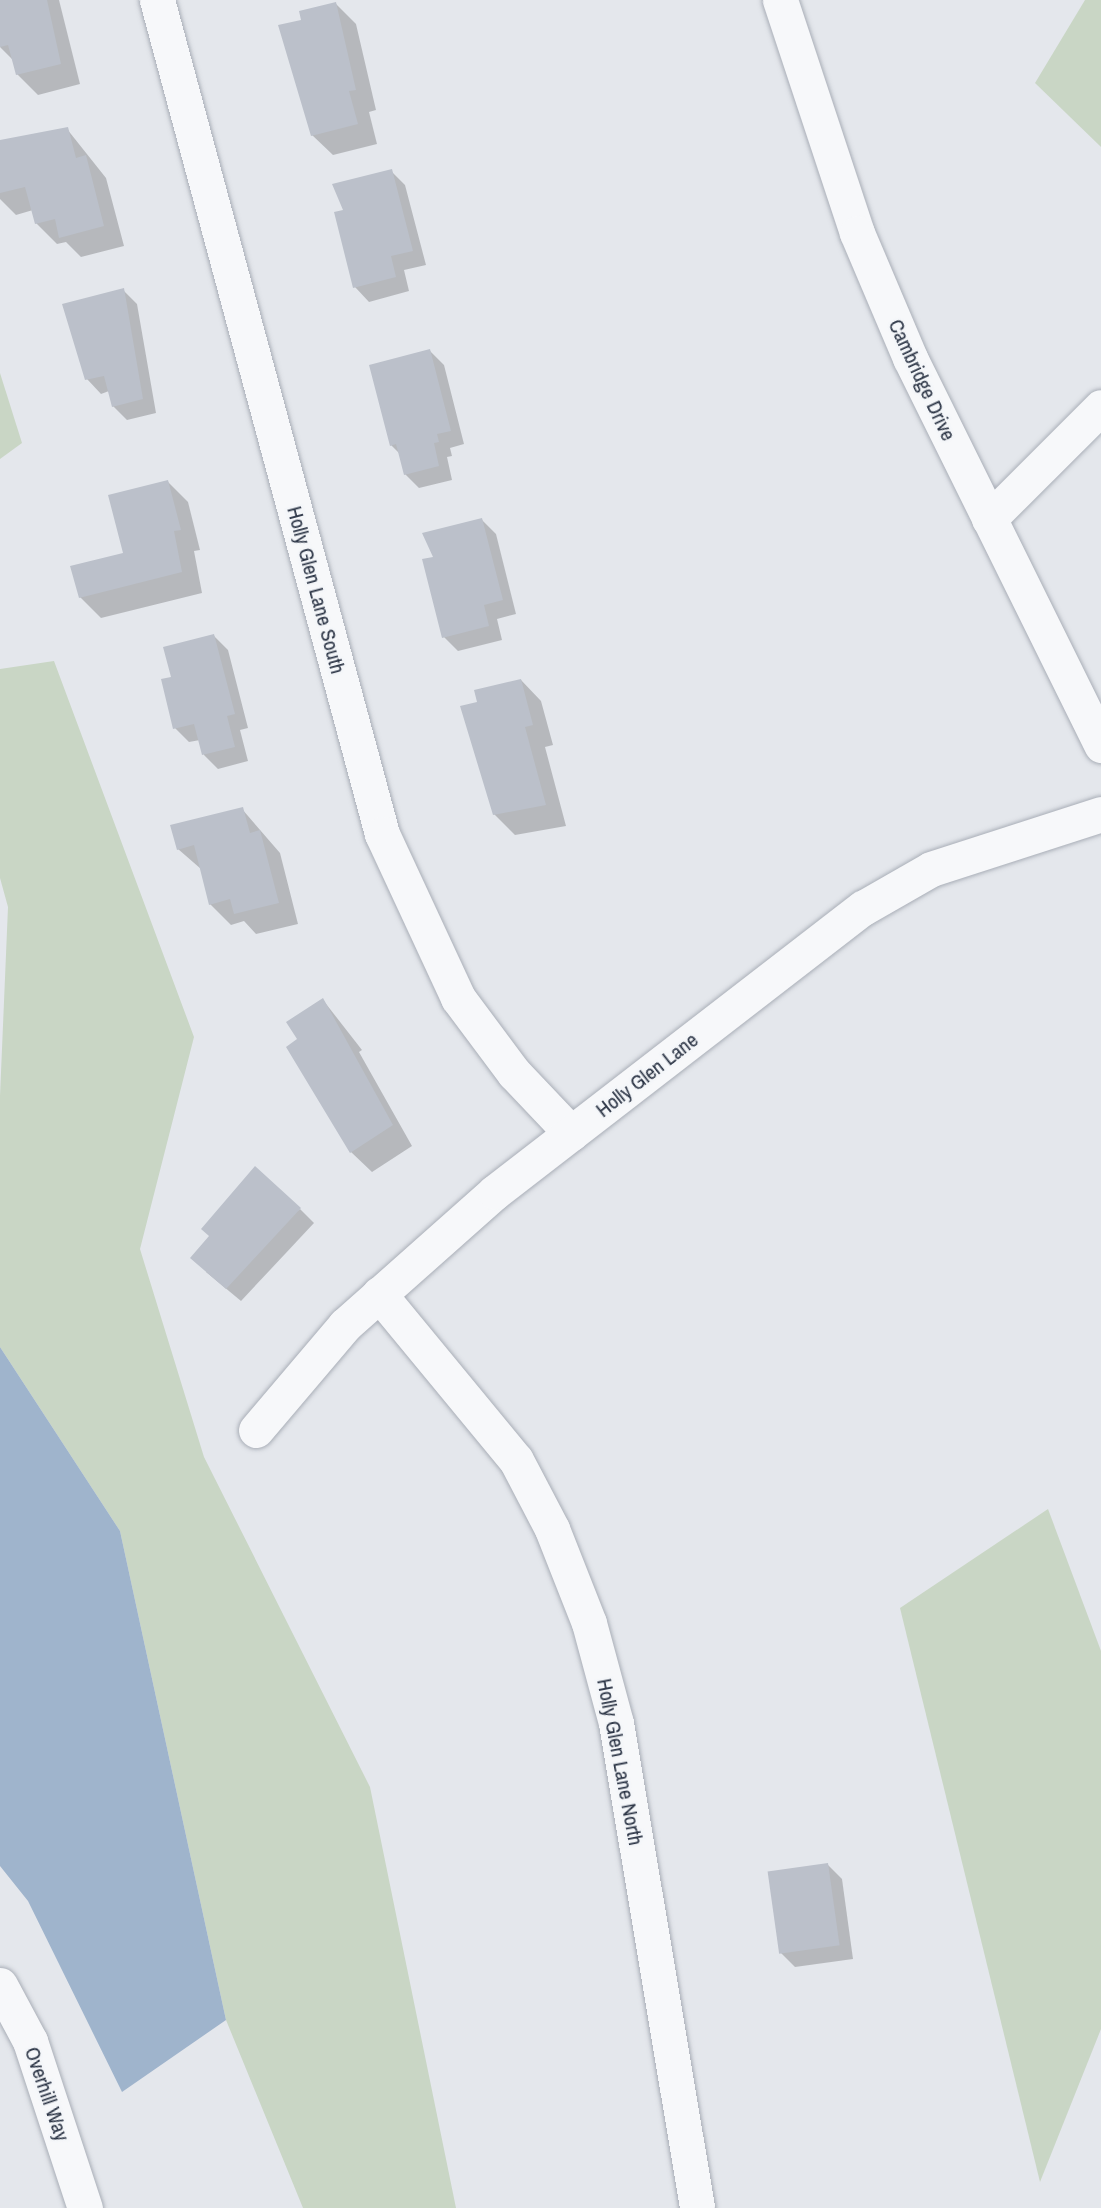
<!DOCTYPE html>
<html>
<head>
<meta charset="utf-8">
<style>
	body { margin:0 }
	#map { position:relative; width:1101px; height:2208px; overflow:hidden; background:#e4e7ec; font-family:"Archivo Narrow",sans-serif }
	div>[style] { position:absolute }
	.green>* { inset:0; background:#c9d6c5 }
	.water>* { inset:0; background:#9fb4cc }
	.shadow>* { inset:0; background:#0003 }
	.building>* { inset:0; background:#bbc0ca; transform-origin:0 0 }
	.roads { filter:drop-shadow(0 0 2px #a9aeb7) drop-shadow(0 0 2px #a9aeb7) }
	.street>* { height:35px; margin:-17.5px; padding:0 17.5px; transform-origin:17.5px; border-radius:17.5px; background:#f7f8fa }
	span { translate:-50% -50%; white-space:nowrap; text-align:center; line-height:1.15; -webkit-text-stroke:5px #f4f6f9; paint-order:stroke }
	.street-label { font-size:21px; color:#2b3445 }
</style>
</head>
<body>
<div id="map">
	<div class="green">
		<div style="clip-path:polygon(1085px 0,1101px 0,1101px 147px,1035px 83px)"></div>
		<div style="clip-path:polygon(0 373px,22px 443px,0 459px)"></div>
		<div style="clip-path:polygon(54px 661px,194px 1037px,140px 1249px,204px 1457px,370px 1787px,456px 2208px,303px 2208px,226px 2020px,120px 1531px,0 1347px,0 1096px,8px 907px,0 878px,0 669px)"></div>
		<div style="clip-path:polygon(1048px 1509px,1101px 1651px,1101px 2029px,1040px 2182px,900px 1608px)"></div>
	</div>
	<div class="water">
		<div style="clip-path:polygon(0 1347px,120px 1531px,226px 2020px,122px 2092px,28px 1901px,0 1866px)"></div>
	</div>
	<div class="shadow">
		<div style="clip-path:polygon(0 0,59px 0,80px 84px,38px 95px,17px 74px,14px 61px,0 47px)"></div>
		<div style="clip-path:polygon(336px 4px,356px 24px,376px 110px,369px 112px,377px 144px,333px 155px,312px 135px)"></div>
		<div style="clip-path:polygon(67px 129px,106px 178px,124px 246px,81px 257px,66px 242px,57px 244px,36px 223px,33px 210px,16px 215px,0 199px,0 143px)"></div>
		<div style="clip-path:polygon(391px 171px,405px 185px,426px 265px,404px 270px,409px 291px,369px 302px,355px 287px,345px 211px)"></div>
		<div style="clip-path:polygon(123px 290px,137px 304px,156px 413px,127px 420px,113px 406px,109px 391px,101px 394px,87px 379px)"></div>
		<div style="clip-path:polygon(430px 351px,444px 365px,464px 444px,450px 448px,452px 456px,447px 457px,452px 480px,419px 488px,405px 474px,400px 454px,391px 445px)"></div>
		<div style="clip-path:polygon(168px 482px,188px 502px,200px 550px,194px 551px,202px 593px,101px 618px,80px 597px,125px 554px)"></div>
		<div style="clip-path:polygon(482px 520px,496px 534px,516px 614px,497px 619px,502px 640px,458px 651px,444px 637px,435px 558px)"></div>
		<div style="clip-path:polygon(214px 636px,228px 650px,248px 728px,240px 730px,248px 761px,218px 769px,204px 755px,200px 740px,189px 742px,175px 728px,173px 678px)"></div>
		<div style="clip-path:polygon(521px 680px,541px 701px,553px 745px,545px 747px,566px 826px,515px 835px,494px 814px,479px 703px)"></div>
		<div style="clip-path:polygon(242px 809px,280px 853px,298px 924px,256px 934px,244px 921px,231px 925px,210px 904px,201px 869px,178px 849px)"></div>
		<div style="clip-path:polygon(323px 1000px,362px 1050px,359px 1052px,412px 1146px,372px 1172px,351px 1152px,300px 1039px)"></div>
		<div style="clip-path:polygon(300px 1209px,314px 1223px,241px 1301px,206px 1272px)"></div>
		<div style="clip-path:polygon(828px 1865px,842px 1879px,853px 1959px,795px 1967px,781px 1953px)"></div>
	</div>
	<div class="building">
		<div style="clip-path:polygon(0 0,47px 0,61px 64px,16px 75px,8px 45px,0 47px)"></div>
		<div style="clip-path:polygon(336px 2px,356px 90px,349px 91px,358px 124px,311px 136px,278px 25px,301px 20px,299px 11px)"></div>
		<div style="clip-path:polygon(68px 127px,76px 158px,86px 155px,104px 226px,59px 238px,55px 219px,35px 224px,25px 187px,0 193px,0 140px)"></div>
		<div style="clip-path:polygon(392px 169px,413px 251px,391px 256px,396px 277px,353px 288px,334px 212px,343px 210px,332px 184px)"></div>
		<div style="clip-path:polygon(124px 288px,143px 399px,112px 407px,104px 376px,85px 380px,62px 304px)"></div>
		<div style="clip-path:polygon(430px 349px,451px 431px,437px 434px,439px 442px,434px 443px,439px 466px,404px 475px,396px 444px,390px 446px,369px 365px)"></div>
		<div style="clip-path:polygon(168px 480px,181px 530px,174px 531px,182px 572px,79px 598px,70px 566px,123px 553px,108px 495px)"></div>
		<div style="clip-path:polygon(482px 518px,503px 600px,484px 605px,489px 626px,442px 638px,422px 559px,433px 557px,422px 533px)"></div>
		<div style="clip-path:polygon(214px 634px,235px 714px,227px 716px,235px 747px,202px 755px,194px 724px,173px 729px,161px 679px,171px 677px,163px 647px)"></div>
		<div style="clip-path:polygon(521px 679px,533px 725px,525px 727px,546px 805px,493px 815px,460px 706px,477px 702px,474px 690px)"></div>
		<div style="clip-path:polygon(243px 807px,250px 833px,260px 830px,279px 903px,234px 914px,230px 899px,209px 905px,194px 845px,177px 850px,170px 825px)"></div>
		<div style="clip-path:polygon(323px 998px,393px 1125px,350px 1153px,286px 1047px,297px 1039px,286px 1022px)"></div>
		<div style="clip-path:polygon(255px 1166px,301px 1208px,226px 1289px,190px 1258px,209px 1236px,201px 1229px)"></div>
		<div style="left:828px;top:1863px;width:83px;height:61px;rotate:82deg"></div>
	</div>
	<div class="roads">
		<div class="street">
			<div style="left:157px;top:0;width:864px;rotate:74.9deg"></div>
			<div style="left:382px;top:834px;width:181px;rotate:65.1deg"></div>
			<div style="left:458px;top:998px;width:94px;rotate:53.3deg"></div>
			<div style="left:514px;top:1073px;width:83px;rotate:46.5deg"></div>
			<div style="left:780px;top:0;width:245px;rotate:71.7deg"></div>
			<div style="left:857px;top:233px;width:136px;rotate:67deg"></div>
			<div style="left:910px;top:358px;width:432px;rotate:63.7deg"></div>
			<div style="left:989px;top:519px;width:158px;rotate:-45deg"></div>
			<div style="left:379px;top:1294px;width:215px;rotate:50.5deg"></div>
			<div style="left:516px;top:1460px;width:78px;rotate:62.4deg"></div>
			<div style="left:552px;top:1529px;width:101px;rotate:68.5deg"></div>
			<div style="left:589px;top:1623px;width:104px;rotate:74.9deg"></div>
			<div style="left:616px;top:1723px;width:492px;rotate:80.5deg"></div>
			<div style="left:256px;top:1430px;width:138px;rotate:-49.7deg"></div>
			<div style="left:345px;top:1325px;width:200px;rotate:-41.6deg"></div>
			<div style="left:495px;top:1192px;width:465px;rotate:-37.7deg"></div>
			<div style="left:863px;top:908px;width:78px;rotate:-29.8deg"></div>
			<div style="left:931px;top:869px;width:179px;rotate:-17.9deg"></div>
			<div style="left:0;top:1985px;width:64px;rotate:61.8deg"></div>
			<div style="left:30px;top:2041px;width:176px;rotate:71.8deg"></div>
		</div>
	</div>
	<div class="street-label">
		<span style="left:922px;top:380px;rotate:65deg">Cambridge Drive</span>
		<span style="left:316px;top:590px;rotate:75deg">Holly Glen Lane South</span>
		<span style="left:647px;top:1075px;rotate:-38deg">Holly Glen Lane</span>
		<span style="left:620px;top:1762px;rotate:79deg">Holly Glen Lane North</span>
		<span style="left:47px;top:2094px;rotate:71deg">Overhill Way</span>
	</div>
</div>
</body>
</html>
